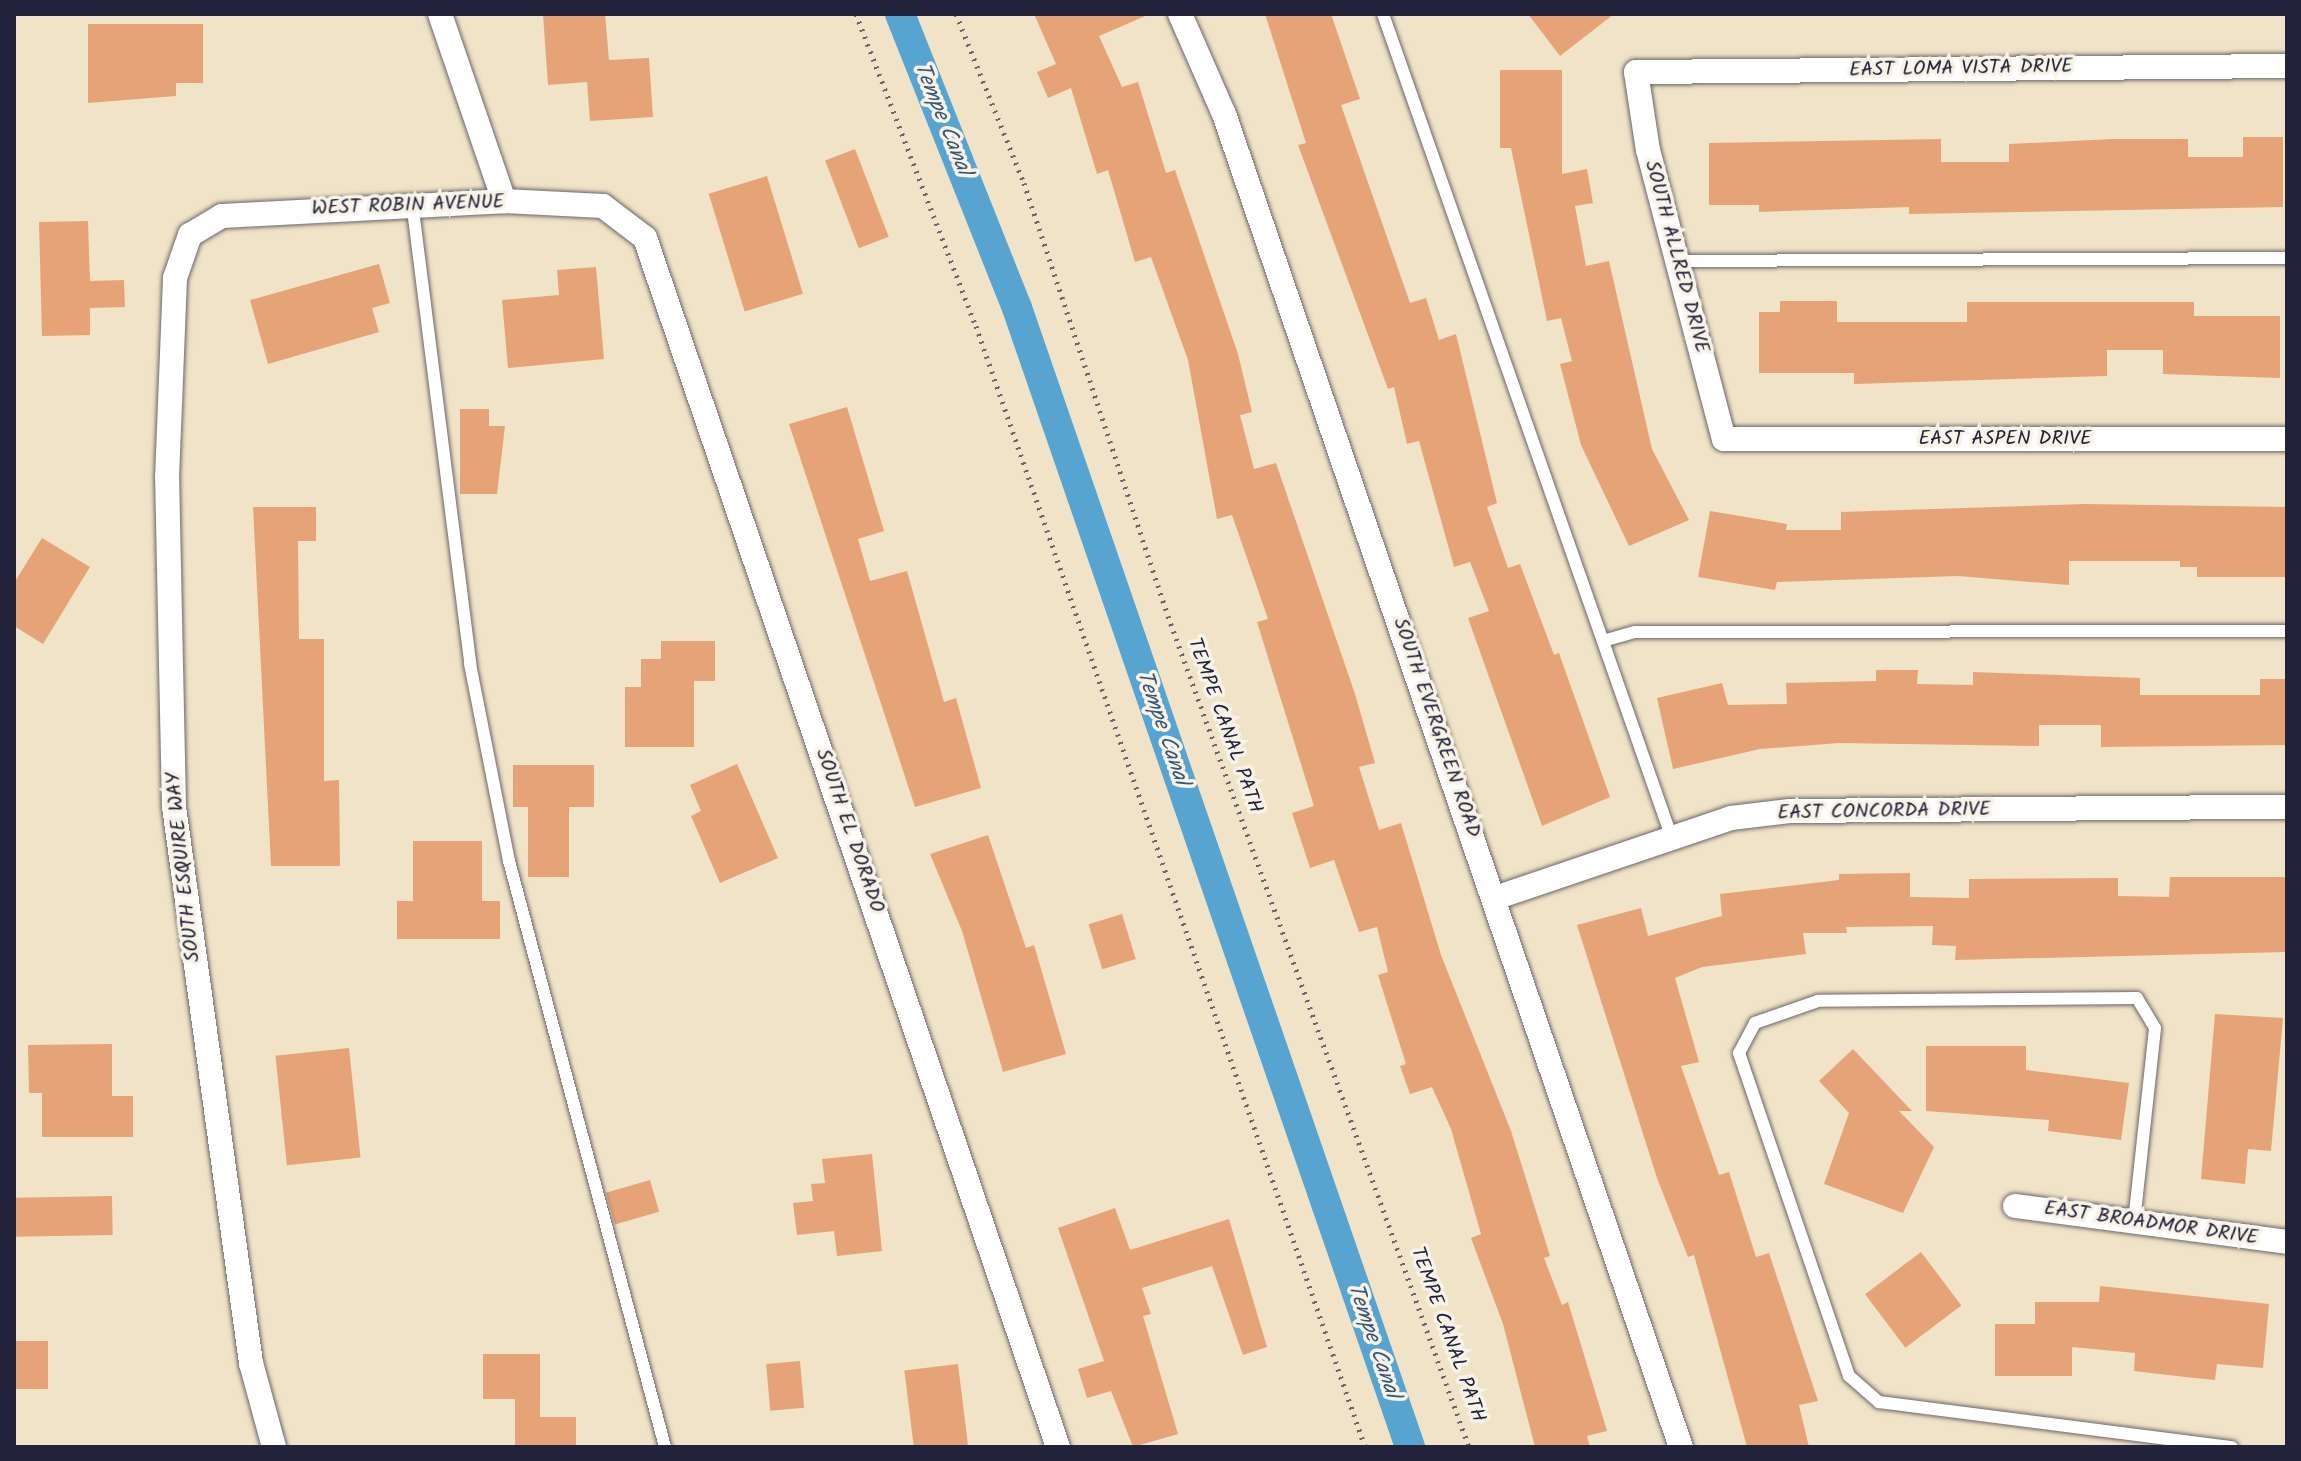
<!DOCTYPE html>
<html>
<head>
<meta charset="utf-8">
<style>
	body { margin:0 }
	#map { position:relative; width:2301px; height:1461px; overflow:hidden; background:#f1e3c7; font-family:Kalam,sans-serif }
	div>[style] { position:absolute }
	.canal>* { height:30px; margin:-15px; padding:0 15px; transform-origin:15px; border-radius:15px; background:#56a4cf }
	.building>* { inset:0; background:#e6a378; transform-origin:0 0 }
	.path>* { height:5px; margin-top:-2.5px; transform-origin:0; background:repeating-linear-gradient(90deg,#6a666c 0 2px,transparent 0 8px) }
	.roads { filter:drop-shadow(0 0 2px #6a666c) drop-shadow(0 0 2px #6a666c) }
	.service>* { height:12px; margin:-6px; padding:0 6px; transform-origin:6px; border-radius:6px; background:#fff }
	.minor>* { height:24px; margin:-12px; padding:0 12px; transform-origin:12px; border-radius:12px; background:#fff }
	span { translate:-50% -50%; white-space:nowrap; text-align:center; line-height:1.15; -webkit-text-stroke:7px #f7f3e8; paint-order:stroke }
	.street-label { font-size:20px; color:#22223b }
	.water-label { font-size:22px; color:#375676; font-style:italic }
	.frame { position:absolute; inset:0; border:16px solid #22223b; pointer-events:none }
</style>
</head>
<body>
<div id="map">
	<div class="canal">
		<div style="left:900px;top:14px;width:316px;rotate:68.3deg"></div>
		<div style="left:1017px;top:308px;width:1205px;rotate:70.96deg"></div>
	</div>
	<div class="building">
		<div style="clip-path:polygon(543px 14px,605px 14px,609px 60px,649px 58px,653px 117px,590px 121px,587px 82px,548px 85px)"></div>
		<div style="clip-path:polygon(1034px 14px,1150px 14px,1099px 36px,1122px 87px,1138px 82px,1166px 173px,1175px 170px,1238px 354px,1252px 412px,1240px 415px,1254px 469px,1276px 463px,1355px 694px,1375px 763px,1359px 767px,1379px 830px,1401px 823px,1441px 955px,1511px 1131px,1550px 1256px,1544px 1258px,1562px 1305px,1568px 1302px,1607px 1431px,1587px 1436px,1590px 1447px,1535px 1447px,1503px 1324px,1471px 1238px,1481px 1234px,1451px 1129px,1432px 1087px,1410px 1094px,1400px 1066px,1406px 1064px,1378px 975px,1388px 972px,1377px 927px,1359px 932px,1334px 860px,1310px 868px,1292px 813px,1314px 806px,1257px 622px,1268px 619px,1232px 515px,1217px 519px,1188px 360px,1151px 257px,1135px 262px,1108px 170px,1097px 174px,1071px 88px,1048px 98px,1037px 72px,1056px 64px)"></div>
		<div style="clip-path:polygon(1265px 14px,1331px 14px,1360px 99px,1341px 105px,1410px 303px,1426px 298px,1439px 340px,1456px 334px,1497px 503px,1487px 507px,1508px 568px,1520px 564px,1554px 655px,1559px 653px,1610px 797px,1542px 826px,1468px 618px,1489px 611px,1470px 562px,1454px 567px,1419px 441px,1407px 444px,1394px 387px,1388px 389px,1298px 145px,1306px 143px)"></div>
		<div style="clip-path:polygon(1528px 14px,1614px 14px,1560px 56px)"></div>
		<div style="clip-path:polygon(88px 24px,203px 24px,203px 83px,176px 83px,176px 96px,88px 103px)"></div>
		<div style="clip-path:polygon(1500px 70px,1562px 70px,1562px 174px,1587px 169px,1593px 203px,1575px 206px,1586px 266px,1609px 261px,1652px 449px,1689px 520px,1629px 546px,1581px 445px,1560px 364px,1572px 361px,1561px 318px,1547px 321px,1511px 148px,1500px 148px)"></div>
		<div style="clip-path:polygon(2243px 137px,2283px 137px,2283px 207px,1909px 214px,1909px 207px,1759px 212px,1759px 205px,1709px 205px,1709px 143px,1941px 139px,1941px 162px,2009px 162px,2009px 144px,2112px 139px,2188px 139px,2188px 157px,2243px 157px)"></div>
		<div style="left:855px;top:149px;width:94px;height:32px;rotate:69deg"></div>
		<div style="left:767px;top:176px;width:123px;height:61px;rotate:73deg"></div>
		<div style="clip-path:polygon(88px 221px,90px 281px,124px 280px,125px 307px,90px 308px,90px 335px,42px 336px,39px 222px)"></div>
		<div style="clip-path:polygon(379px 264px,390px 303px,372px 308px,379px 332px,268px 364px,250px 300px)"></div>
		<div style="clip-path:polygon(596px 267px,604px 359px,508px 368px,502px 300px,559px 295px,557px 270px)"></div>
		<div style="clip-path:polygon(1780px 301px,1837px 301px,1837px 322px,1967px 322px,1967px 302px,2194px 302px,2194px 316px,2280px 316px,2280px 378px,2163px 374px,2163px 350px,2107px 350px,2107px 376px,1854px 384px,1854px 373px,1759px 373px,1759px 312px,1780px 312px)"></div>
		<div style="clip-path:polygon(847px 407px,884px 531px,858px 539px,870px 581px,907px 571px,944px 702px,956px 698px,981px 788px,915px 807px,789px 424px)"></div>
		<div style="clip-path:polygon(460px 409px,489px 409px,489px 426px,505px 426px,497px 494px,460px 494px)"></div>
		<div style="clip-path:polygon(2085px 504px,2287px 507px,2287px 577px,2197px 577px,2197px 567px,2180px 567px,2180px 561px,2069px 561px,2069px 585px,1958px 576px,1777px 582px,1775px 590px,1698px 577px,1710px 511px,1787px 524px,1786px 530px,1841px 530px,1841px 512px)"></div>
		<div style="clip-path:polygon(253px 507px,316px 507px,316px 541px,298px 541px,299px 639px,324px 639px,324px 781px,339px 780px,340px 866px,271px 866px)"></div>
		<div style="clip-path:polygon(42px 538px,90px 567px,43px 644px,14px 626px,14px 583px)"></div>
		<div style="clip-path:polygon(661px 641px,715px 641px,715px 681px,694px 681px,694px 747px,625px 747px,625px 687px,641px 687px,641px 659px,661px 659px)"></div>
		<div style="clip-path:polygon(1876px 670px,1918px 670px,1917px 684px,1973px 685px,1973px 672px,2140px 678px,2140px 695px,2260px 695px,2260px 679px,2287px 679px,2287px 745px,2101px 747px,2101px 725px,2039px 725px,2039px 746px,1839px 743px,1760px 749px,1673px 769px,1657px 698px,1722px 683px,1728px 705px,1787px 704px,1786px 683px,1876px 681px)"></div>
		<div style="clip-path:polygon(737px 764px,778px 858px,720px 883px,691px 816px,701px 811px,690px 785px)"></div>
		<div style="clip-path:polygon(513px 765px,594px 765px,594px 807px,569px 807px,569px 877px,528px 877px,528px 807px,513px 807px)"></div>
		<div style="clip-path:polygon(988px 835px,1026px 948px,1034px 945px,1066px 1054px,1003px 1072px,962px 931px,930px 854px)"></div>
		<div style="clip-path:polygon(413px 841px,482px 841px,482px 901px,500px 901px,500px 939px,397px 939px,397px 901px,413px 901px)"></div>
		<div style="clip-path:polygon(1910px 873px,1910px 897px,1969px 898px,1969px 879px,2118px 878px,2118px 896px,2169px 897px,2170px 877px,2287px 877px,2287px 952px,1955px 960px,1956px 946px,1932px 945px,1933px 926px,1846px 927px,1847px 933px,1803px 933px,1806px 954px,1702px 967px,1675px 978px,1699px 1062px,1681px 1066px,1719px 1175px,1729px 1172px,1756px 1257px,1769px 1253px,1818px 1401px,1799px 1405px,1809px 1447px,1747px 1447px,1694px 1255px,1688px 1257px,1657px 1178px,1577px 925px,1641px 908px,1648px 936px,1722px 916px,1720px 894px,1839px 880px,1839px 874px)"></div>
		<div style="left:1122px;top:914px;width:47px;height:35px;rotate:73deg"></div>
		<div style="clip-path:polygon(2215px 1014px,2283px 1018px,2271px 1151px,2248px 1149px,2245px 1184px,2201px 1179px)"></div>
		<div style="clip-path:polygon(112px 1044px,112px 1096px,133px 1096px,133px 1137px,42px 1137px,42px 1093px,29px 1093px,28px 1045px)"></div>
		<div style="clip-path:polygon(1926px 1046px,2026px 1046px,2026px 1070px,2129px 1083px,2121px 1140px,2048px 1131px,2049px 1120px,1926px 1111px)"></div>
		<div style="left:349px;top:1048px;width:110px;height:74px;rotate:84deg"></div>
		<div style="clip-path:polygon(1853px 1049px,1912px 1111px,1899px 1111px,1934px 1147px,1903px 1213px,1824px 1184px,1849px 1113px,1819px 1081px)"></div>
		<div style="clip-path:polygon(872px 1154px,882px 1251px,837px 1256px,834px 1231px,797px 1235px,793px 1203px,813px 1201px,811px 1184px,825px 1183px,822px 1159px)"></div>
		<div style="left:650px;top:1180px;width:33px;height:46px;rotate:74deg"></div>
		<div style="left:112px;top:1196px;width:39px;height:98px;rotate:89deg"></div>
		<div style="clip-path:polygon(1115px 1208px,1130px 1250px,1229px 1219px,1267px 1347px,1243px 1355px,1212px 1266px,1142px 1288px,1151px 1314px,1143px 1316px,1178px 1434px,1133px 1447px,1111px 1391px,1087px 1398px,1078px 1369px,1104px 1361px,1058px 1228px)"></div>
		<div style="left:1921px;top:1252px;width:67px;height:70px;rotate:53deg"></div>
		<div style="clip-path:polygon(2100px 1286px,2269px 1304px,2263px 1368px,2217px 1364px,2215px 1380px,2185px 1377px,2134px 1371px,2135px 1353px,2072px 1347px,2072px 1376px,1995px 1376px,1995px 1324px,2035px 1324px,2035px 1302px,2099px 1302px)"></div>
		<div style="left:14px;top:1341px;width:34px;height:48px"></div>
		<div style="clip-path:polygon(483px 1354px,540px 1354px,540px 1417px,576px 1417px,576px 1447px,515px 1447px,515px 1399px,483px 1399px)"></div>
		<div style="left:800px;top:1361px;width:47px;height:34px;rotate:85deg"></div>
		<div style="left:958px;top:1364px;width:84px;height:54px;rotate:83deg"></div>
	</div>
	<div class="path">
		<div style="left:856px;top:14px;width:334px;rotate:69deg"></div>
		<div style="left:976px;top:326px;width:1187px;rotate:70.86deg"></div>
		<div style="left:956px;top:14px;width:182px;rotate:68.1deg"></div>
		<div style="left:1024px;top:183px;width:456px;rotate:71.6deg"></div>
		<div style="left:1168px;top:616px;width:884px;rotate:70.09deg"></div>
	</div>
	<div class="roads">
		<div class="service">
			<div style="left:1383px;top:14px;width:876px;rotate:70.68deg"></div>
			<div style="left:412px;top:202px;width:466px;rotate:82.8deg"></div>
			<div style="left:470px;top:664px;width:201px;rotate:78.8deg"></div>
			<div style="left:509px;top:861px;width:606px;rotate:75.09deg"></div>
			<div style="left:1677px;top:261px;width:610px;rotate:-0.28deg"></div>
			<div style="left:1603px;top:641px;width:33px;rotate:-16deg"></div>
			<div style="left:1635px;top:632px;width:652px;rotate:-0.09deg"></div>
			<div style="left:2134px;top:1222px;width:195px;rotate:-83.8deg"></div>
			<div style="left:2155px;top:1028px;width:35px;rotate:-121deg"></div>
			<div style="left:2137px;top:998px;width:319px;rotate:179.5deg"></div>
			<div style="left:1818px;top:1001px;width:67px;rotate:160.8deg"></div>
			<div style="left:1755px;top:1023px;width:34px;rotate:118deg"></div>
			<div style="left:1739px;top:1053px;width:341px;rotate:71.2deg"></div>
			<div style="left:1849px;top:1376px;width:40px;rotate:41deg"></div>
			<div style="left:1879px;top:1402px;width:356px;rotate:7.3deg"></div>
		</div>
		<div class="minor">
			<div style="left:440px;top:14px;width:198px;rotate:71.1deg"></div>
			<div style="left:1180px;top:14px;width:109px;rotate:66.3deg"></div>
			<div style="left:1224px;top:114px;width:1409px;rotate:71.08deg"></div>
			<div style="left:2287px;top:66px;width:651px;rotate:179.47deg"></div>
			<div style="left:1636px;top:72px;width:79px;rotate:81.3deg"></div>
			<div style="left:1648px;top:150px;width:299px;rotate:75.3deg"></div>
			<div style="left:1724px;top:439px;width:563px"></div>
			<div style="left:1495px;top:898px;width:249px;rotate:-18.7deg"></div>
			<div style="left:1731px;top:818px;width:59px;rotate:-6.8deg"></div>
			<div style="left:1790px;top:811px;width:497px;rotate:-0.5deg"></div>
			<div style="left:2015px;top:1206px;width:274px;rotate:7.5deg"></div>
			<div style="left:274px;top:1447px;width:87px;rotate:-105.3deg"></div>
			<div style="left:251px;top:1363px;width:561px;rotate:-97.88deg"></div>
			<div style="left:174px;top:807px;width:329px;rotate:-91.2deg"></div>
			<div style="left:167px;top:478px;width:200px;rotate:-87.7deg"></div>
			<div style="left:175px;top:278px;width:46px;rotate:-70.8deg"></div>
			<div style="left:190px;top:235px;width:37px;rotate:-31deg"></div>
			<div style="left:222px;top:216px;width:282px;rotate:-3deg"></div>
			<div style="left:504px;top:201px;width:99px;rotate:2.9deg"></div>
			<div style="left:603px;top:206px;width:53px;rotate:37.3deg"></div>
			<div style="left:645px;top:238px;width:1278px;rotate:71.14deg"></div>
		</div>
	</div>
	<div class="street-label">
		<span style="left:1961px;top:69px;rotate:-1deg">EAST LOMA VISTA DRIVE</span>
		<span style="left:408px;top:206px;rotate:-2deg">WEST ROBIN AVENUE</span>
		<span style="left:1676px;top:257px;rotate:75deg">SOUTH ALLRED DRIVE</span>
		<span style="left:2005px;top:439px">EAST ASPEN DRIVE</span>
		<span style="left:1224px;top:726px;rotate:70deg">TEMPE CANAL PATH</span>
		<span style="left:1436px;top:728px;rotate:71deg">SOUTH EVERGREEN ROAD</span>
		<span style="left:1884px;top:812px;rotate:-1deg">EAST CONCORDA DRIVE</span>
		<span style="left:849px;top:831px;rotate:71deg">SOUTH EL DORADO</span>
		<span style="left:184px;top:867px;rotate:-96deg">SOUTH ESQUIRE WAY</span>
		<span style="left:2151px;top:1224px;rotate:8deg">EAST BROADMOR DRIVE</span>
		<span style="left:1447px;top:1335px;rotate:70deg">TEMPE CANAL PATH</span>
	</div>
	<div class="water-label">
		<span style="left:942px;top:119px;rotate:68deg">Tempe Canal</span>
		<span style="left:1162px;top:728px;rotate:71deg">Tempe Canal</span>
		<span style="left:1373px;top:1341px;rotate:71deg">Tempe Canal</span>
	</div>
	<div class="frame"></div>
</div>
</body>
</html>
